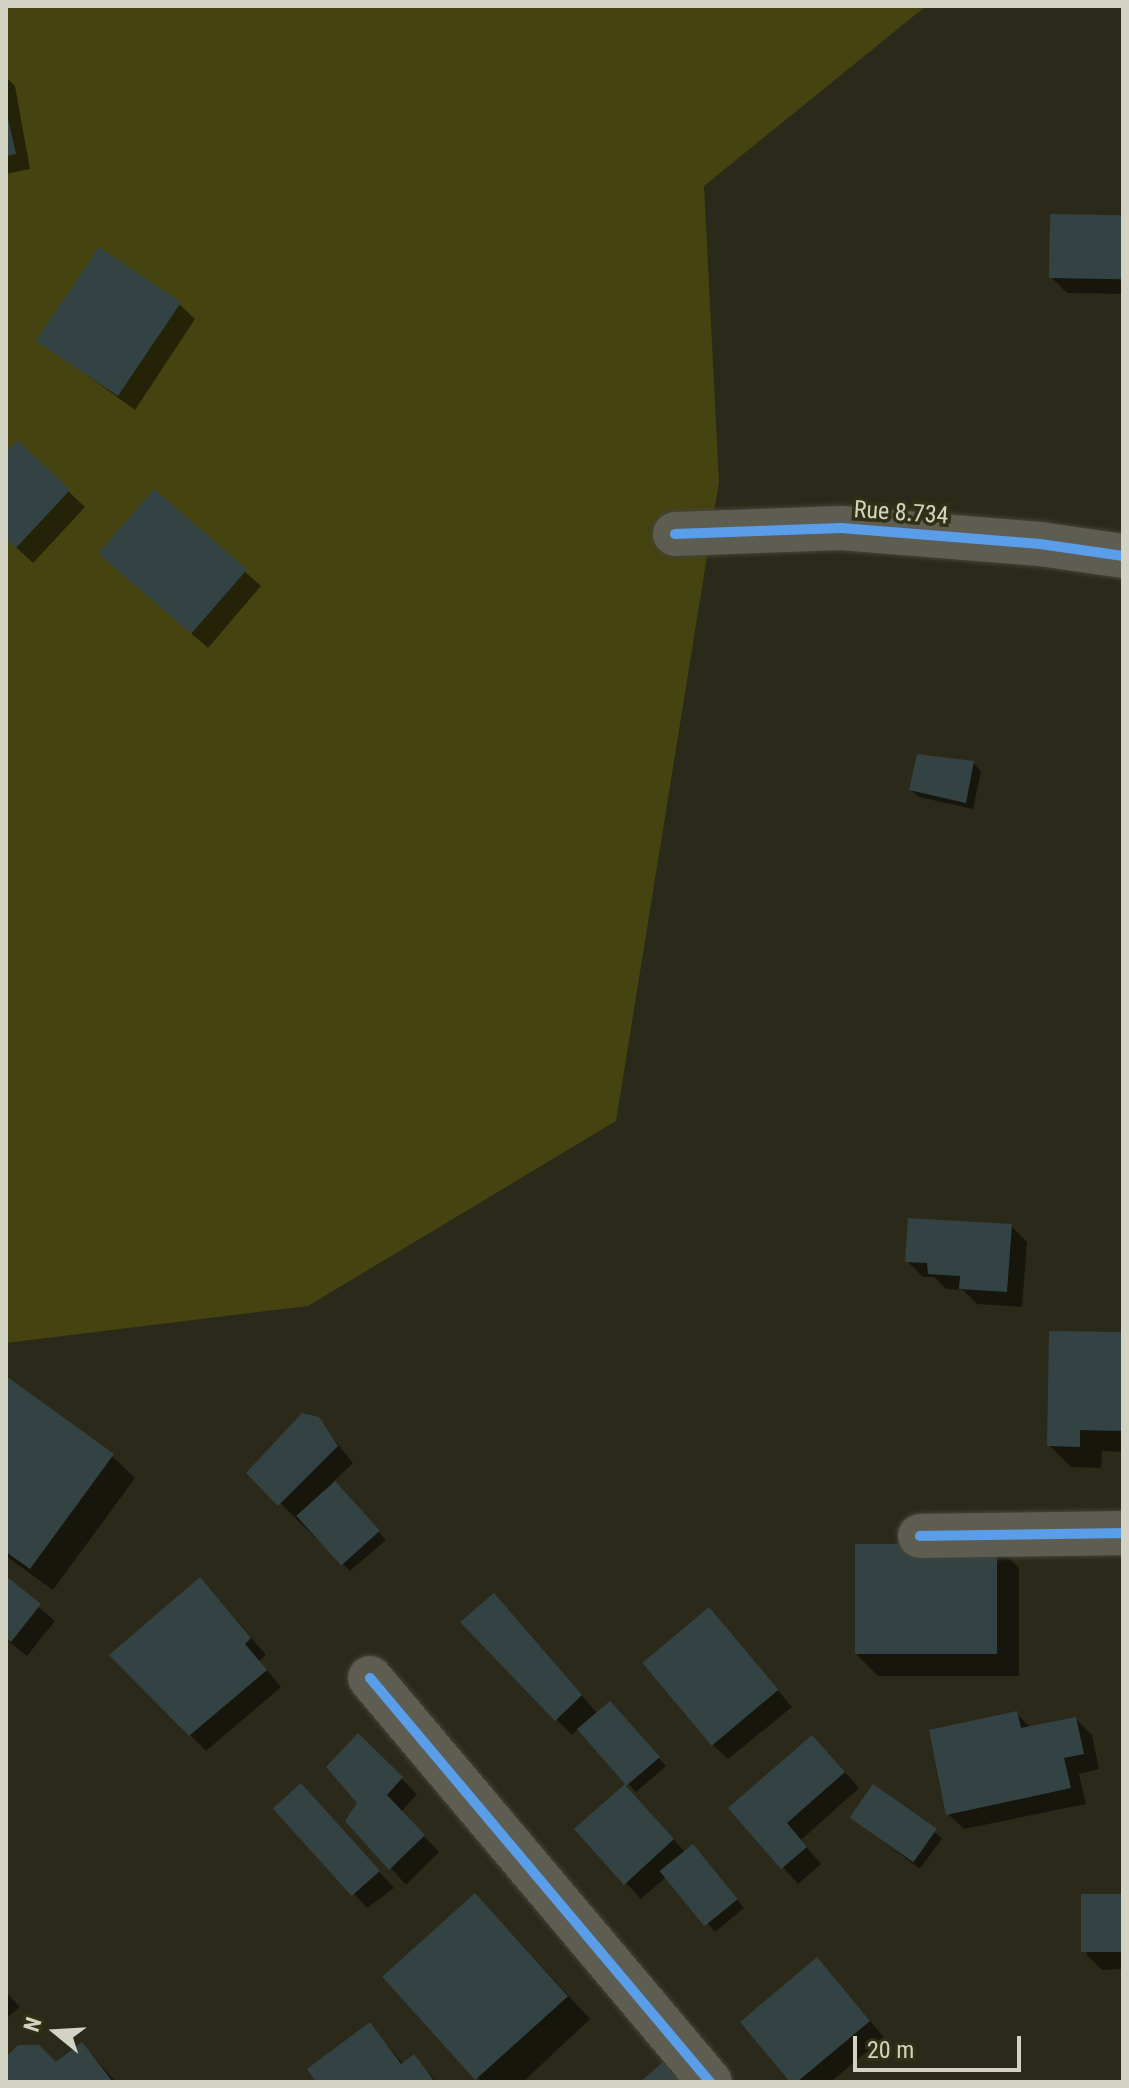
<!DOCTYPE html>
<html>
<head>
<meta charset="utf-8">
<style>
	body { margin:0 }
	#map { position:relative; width:1129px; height:2088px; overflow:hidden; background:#2b2a1a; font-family:"Roboto Condensed",sans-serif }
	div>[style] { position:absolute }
	.green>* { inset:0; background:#454310 }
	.shadow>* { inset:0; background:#0007; transform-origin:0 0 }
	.building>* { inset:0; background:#334344; transform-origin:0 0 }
	.roads { filter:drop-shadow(0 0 2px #454437) drop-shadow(0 0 2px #454437) }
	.minor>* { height:44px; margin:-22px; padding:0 22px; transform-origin:22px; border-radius:22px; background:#5d5d52 }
	.cycleway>* { height:10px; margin:-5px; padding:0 5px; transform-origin:5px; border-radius:5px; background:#5a9eea }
	span { translate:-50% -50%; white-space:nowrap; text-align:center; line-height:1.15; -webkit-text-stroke:7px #313014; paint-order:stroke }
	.street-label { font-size:24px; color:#d2d3c2 }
	.frame { position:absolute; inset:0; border:8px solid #d2d3c2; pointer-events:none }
	.north { position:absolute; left:16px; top:1992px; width:80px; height:80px; -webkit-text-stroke:6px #313014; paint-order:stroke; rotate:288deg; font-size:22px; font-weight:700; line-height:32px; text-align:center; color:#d2d3c2 }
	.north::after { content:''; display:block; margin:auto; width:28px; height:36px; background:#d2d3c2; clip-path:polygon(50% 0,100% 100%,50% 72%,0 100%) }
	.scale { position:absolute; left:853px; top:2036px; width:168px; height:36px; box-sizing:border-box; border:4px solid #d2d3c2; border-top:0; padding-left:10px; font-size:24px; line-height:28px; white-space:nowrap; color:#d2d3c2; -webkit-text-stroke:6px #313014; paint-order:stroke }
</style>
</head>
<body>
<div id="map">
	<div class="green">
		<div style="clip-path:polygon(6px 6px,926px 6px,704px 186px,719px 482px,616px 1121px,308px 1306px,6px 1343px)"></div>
	</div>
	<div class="shadow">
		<div style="clip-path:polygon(6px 77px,15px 86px,30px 169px,6px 174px)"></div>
		<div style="clip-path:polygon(1123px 217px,1123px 294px,1067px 293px,1051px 277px)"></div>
		<div style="clip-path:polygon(179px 304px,195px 319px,135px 410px,40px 341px)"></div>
		<div style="clip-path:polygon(17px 443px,85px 507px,33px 563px,6px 538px,6px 455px)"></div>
		<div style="clip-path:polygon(155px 492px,261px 586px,208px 648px,117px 569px)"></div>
		<div style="clip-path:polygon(973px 763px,981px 771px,973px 809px,919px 797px,911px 790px)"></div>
		<div style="clip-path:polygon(1011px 1226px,1027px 1242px,1022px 1307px,977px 1304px,963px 1290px,946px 1289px,934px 1277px,923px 1277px,907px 1261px)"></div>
		<div style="clip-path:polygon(1123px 1334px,1123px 1452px,1102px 1451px,1101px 1468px,1071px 1467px,1049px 1445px)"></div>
		<div style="clip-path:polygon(6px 1379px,112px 1456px,135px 1478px,53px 1590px,6px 1556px)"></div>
		<div style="clip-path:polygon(318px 1419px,353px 1463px,333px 1482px,386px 1540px,350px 1571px,249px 1473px)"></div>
		<div style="clip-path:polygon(996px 1546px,1019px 1568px,1019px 1676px,878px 1676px,856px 1654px)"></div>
		<div style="clip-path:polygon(6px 1579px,55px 1621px,27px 1656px,6px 1639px)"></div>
		<div style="clip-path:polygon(215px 1595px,266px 1655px,259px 1661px,281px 1687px,206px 1751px,111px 1655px)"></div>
		<div style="clip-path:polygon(494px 1595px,598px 1714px,618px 1712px,666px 1766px,636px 1792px,579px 1728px,572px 1735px,556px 1719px)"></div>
		<div style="clip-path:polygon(709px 1610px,792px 1707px,728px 1759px,712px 1744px)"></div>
		<div style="clip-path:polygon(1017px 1714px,1031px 1728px,1076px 1719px,1092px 1735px,1099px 1769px,1079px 1774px,1086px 1804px,964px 1829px,948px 1814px)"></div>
		<div style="clip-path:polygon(358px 1736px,417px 1794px,401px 1812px,439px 1852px,406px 1885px,348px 1820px,360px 1802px)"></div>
		<div style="clip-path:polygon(828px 1753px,859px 1788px,801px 1840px,821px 1864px,798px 1884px,731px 1808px)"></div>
		<div style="left:873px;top:1786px;width:87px;height:38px;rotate:37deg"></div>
		<div style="clip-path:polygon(316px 1802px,394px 1888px,367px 1908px,279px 1811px)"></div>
		<div style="clip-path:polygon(640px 1802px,686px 1853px,701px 1854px,744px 1908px,715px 1932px,667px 1876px,641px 1899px,626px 1883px)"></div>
		<div style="clip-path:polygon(1123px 1896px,1123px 1969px,1102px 1970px,1086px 1954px)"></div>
		<div style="clip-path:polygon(497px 1918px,590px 2019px,523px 2082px,482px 2082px,386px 1978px)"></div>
		<div style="clip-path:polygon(817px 1960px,884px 2037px,831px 2082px,793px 2082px)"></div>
		<div style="clip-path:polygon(6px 1992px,20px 2007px,6px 2019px)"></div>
		<div style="clip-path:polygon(370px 2025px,403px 2064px,414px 2057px,437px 2082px,319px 2082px)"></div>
		<div style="clip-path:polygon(82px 2044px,116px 2082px,6px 2082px,6px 2060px,56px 2064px)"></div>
	</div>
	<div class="building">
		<div style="clip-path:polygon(6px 110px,16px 154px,6px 156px)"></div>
		<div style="left:1050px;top:214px;width:73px;height:64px;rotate:1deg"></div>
		<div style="left:99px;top:247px;width:99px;height:113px;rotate:34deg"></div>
		<div style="clip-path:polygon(17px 440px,70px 490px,16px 548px,6px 539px,6px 452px)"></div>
		<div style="left:154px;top:489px;width:123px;height:85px;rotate:41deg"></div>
		<div style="clip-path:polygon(917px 754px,974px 761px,966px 803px,909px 790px)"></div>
		<div style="clip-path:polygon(908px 1218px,1012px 1224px,1007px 1292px,959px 1289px,960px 1276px,928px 1274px,927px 1263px,905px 1262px)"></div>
		<div style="clip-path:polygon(1049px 1331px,1123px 1332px,1123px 1431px,1080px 1430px,1080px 1447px,1047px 1446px)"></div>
		<div style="clip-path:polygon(6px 1376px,114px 1454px,30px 1569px,6px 1552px)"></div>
		<div style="clip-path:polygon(302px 1413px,319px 1417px,338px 1446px,278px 1506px,246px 1473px)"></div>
		<div style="left:335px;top:1481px;width:67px;height:52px;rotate:48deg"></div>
		<div style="left:855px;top:1544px;width:142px;height:110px"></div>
		<div style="clip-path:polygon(6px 1576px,41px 1604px,11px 1642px,6px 1638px)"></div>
		<div style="clip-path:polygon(200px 1577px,251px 1638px,245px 1644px,267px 1670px,189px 1736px,109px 1655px)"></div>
		<div style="clip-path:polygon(494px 1593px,582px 1695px,555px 1721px,460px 1622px)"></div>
		<div style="left:709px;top:1607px;width:108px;height:87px;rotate:50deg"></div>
		<div style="clip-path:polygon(610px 1701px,660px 1757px,626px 1786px,674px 1839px,624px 1885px,574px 1829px,625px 1784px,577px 1729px)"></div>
		<div style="clip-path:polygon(1017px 1711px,1021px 1728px,1076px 1717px,1084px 1754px,1064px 1758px,1071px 1788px,946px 1815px,929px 1730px)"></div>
		<div style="clip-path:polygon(358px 1733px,403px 1777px,387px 1795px,425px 1835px,389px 1870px,345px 1821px,357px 1803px,326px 1767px)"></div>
		<div style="clip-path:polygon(812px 1735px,845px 1772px,787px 1823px,807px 1847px,781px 1869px,728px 1808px)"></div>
		<div style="left:301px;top:1783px;width:118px;height:38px;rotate:48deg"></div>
		<div style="left:873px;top:1784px;width:78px;height:41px;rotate:35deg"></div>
		<div style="left:693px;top:1844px;width:71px;height:43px;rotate:51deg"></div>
		<div style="left:475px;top:1893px;width:139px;height:125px;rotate:48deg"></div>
		<div style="left:1123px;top:1894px;width:58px;height:42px;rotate:90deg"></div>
		<div style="clip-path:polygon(817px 1957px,870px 2021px,797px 2082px,790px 2082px,740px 2022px)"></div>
		<div style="clip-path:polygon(370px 2022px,401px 2064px,414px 2054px,435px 2082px,316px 2082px,307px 2069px)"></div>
		<div style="clip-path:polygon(82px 2042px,113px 2082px,6px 2082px,6px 2057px,18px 2045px,39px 2045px,56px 2062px)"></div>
		<div style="clip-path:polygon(663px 2062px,681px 2082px,640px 2082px)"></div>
	</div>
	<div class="roads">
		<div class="minor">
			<div style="left:675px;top:534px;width:166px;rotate:-2.1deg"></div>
			<div style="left:841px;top:528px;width:200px;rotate:4.6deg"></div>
			<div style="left:1040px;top:544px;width:84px;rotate:8.2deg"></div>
			<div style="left:920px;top:1536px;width:203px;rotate:-0.8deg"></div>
			<div style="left:370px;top:1678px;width:528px;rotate:49.92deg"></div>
		</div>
	</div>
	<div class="cycleway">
		<div style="left:675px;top:534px;width:166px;rotate:-2.1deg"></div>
		<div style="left:841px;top:528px;width:200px;rotate:4.6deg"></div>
		<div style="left:1040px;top:544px;width:84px;rotate:8.2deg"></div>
		<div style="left:920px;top:1536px;width:203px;rotate:-0.8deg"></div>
		<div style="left:370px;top:1678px;width:528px;rotate:49.92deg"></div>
	</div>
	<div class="street-label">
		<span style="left:901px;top:513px;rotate:4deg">Rue 8.734</span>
	</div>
	<div class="frame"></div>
	<div class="north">N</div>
	<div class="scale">20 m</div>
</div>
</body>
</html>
